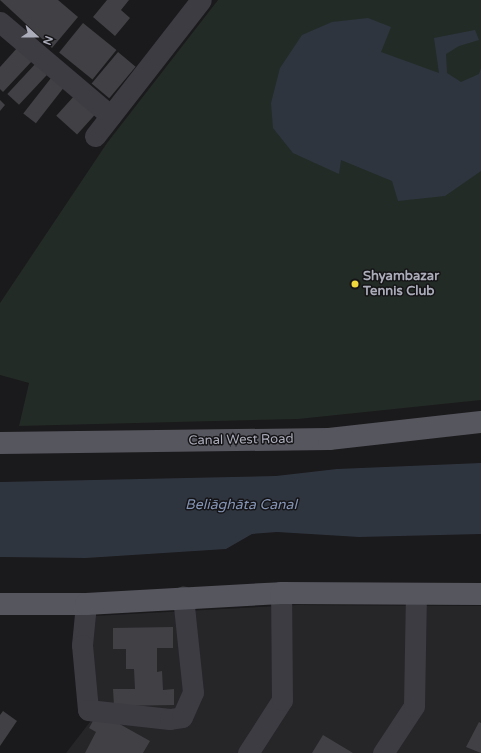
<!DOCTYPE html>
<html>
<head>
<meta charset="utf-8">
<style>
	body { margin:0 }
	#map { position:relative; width:481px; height:753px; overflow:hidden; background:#1a191b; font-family:"Varela Round",sans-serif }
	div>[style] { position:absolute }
	.built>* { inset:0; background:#262528 }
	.green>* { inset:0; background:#232b26 }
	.water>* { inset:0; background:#2f353f }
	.building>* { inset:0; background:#414145; transform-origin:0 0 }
	.minor>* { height:21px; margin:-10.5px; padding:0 10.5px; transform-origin:10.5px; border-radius:10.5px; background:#3c3c42 }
	.major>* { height:22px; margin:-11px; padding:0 11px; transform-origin:11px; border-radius:11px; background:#56565f }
	.dots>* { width:11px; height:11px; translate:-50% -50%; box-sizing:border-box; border:2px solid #151416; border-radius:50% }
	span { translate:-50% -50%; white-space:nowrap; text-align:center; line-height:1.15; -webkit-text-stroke:3px #151416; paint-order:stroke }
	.poi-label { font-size:13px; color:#acadbb; font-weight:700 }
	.left { translate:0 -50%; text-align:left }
	.street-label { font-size:13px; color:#acadbb }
	.water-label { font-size:14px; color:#8494b5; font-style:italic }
	.north { position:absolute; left:16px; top:16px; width:40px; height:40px; -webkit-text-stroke:3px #151416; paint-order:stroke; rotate:111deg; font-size:11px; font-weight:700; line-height:16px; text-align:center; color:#acadbb }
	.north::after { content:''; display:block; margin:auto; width:14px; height:18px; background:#acadbb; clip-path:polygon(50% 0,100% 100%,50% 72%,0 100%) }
</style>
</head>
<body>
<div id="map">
	<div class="built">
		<div style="clip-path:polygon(298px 605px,481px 606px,481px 753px,66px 753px,93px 718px,89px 643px,93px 616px)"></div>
	</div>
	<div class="green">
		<div style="clip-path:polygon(218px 0,481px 0,481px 400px,298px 419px,19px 426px,29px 383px,0 375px,0 303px,107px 143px)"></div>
	</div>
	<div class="water">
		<div style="clip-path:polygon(368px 18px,391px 27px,381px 52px,439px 73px,434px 38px,475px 30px,479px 40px,459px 46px,446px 54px,447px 73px,461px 82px,479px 74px,481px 68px,481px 171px,445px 196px,398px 201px,392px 181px,341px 160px,339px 174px,293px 153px,273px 128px,271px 103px,280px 68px,302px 35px,332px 22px)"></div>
		<div style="clip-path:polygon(481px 463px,481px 534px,359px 537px,277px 532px,252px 534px,226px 549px,86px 558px,0 557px,0 482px,276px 476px,337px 469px)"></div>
	</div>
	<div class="building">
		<div style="clip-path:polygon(0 0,58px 0,78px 17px,52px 48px)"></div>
		<div style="clip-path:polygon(107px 0,129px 0,121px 10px,130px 18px,115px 36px,93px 17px)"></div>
		<div style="left:83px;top:23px;width:43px;height:38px;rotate:39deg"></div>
		<div style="clip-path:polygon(18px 47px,33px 60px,3px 92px,0 89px,0 67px)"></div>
		<div style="left:118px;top:52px;width:23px;height:41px;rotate:40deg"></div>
		<div style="left:38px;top:61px;width:16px;height:45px;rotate:43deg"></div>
		<div style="left:51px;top:78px;width:16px;height:45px;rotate:38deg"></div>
		<div style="left:75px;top:95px;width:28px;height:28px;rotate:42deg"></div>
		<div style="clip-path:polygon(0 100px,5px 105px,0 111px)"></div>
		<div style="clip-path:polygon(173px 627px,173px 648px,157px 648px,157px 672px,162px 671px,163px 690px,174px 689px,174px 705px,114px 706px,113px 689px,135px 689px,134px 669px,126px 669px,126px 649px,113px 649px,113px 628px)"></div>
		<div style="clip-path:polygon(3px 711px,17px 721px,0 746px,0 715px)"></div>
		<div style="clip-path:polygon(98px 712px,150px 741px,143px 753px,85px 753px,96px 732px,89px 728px)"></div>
		<div style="clip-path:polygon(479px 722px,481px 723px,481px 753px,466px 747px)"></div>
		<div style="clip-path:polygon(323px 735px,353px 753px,312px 753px)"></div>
	</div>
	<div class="minor">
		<div style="left:0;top:22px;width:145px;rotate:40.3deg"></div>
		<div style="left:95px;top:136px;width:172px;rotate:-52.1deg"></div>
		<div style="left:86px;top:604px;width:41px;rotate:95.6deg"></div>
		<div style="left:82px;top:645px;width:65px;rotate:84.7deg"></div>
		<div style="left:88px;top:710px;width:82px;rotate:6.3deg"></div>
		<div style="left:170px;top:719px;width:12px;rotate:-9deg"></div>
		<div style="left:182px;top:717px;width:27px;rotate:-66deg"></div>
		<div style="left:193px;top:692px;width:96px;rotate:-96deg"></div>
		<div style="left:248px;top:753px;width:63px;rotate:-57.3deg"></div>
		<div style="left:282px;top:700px;width:107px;rotate:-90.5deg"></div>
		<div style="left:383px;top:753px;width:56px;rotate:-56.6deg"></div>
		<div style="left:414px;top:706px;width:110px;rotate:-89deg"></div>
	</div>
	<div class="major">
		<div style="left:0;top:443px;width:329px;rotate:-0.7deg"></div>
		<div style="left:329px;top:439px;width:153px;rotate:-6.4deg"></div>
		<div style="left:0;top:604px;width:86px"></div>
		<div style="left:86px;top:604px;width:195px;rotate:-3.2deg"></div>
		<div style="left:281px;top:593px;width:200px;rotate:0.3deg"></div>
	</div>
	<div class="dots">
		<div style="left:355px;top:284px;background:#efd73d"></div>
	</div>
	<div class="poi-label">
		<span class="left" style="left:363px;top:284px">Shyambazar<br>Tennis Club</span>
	</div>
	<div class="street-label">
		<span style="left:241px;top:440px;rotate:-1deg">Canal West Road</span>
	</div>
	<div class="water-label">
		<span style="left:241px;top:505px">Beliāghāta Canal</span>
	</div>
	<div class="north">N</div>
</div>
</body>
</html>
